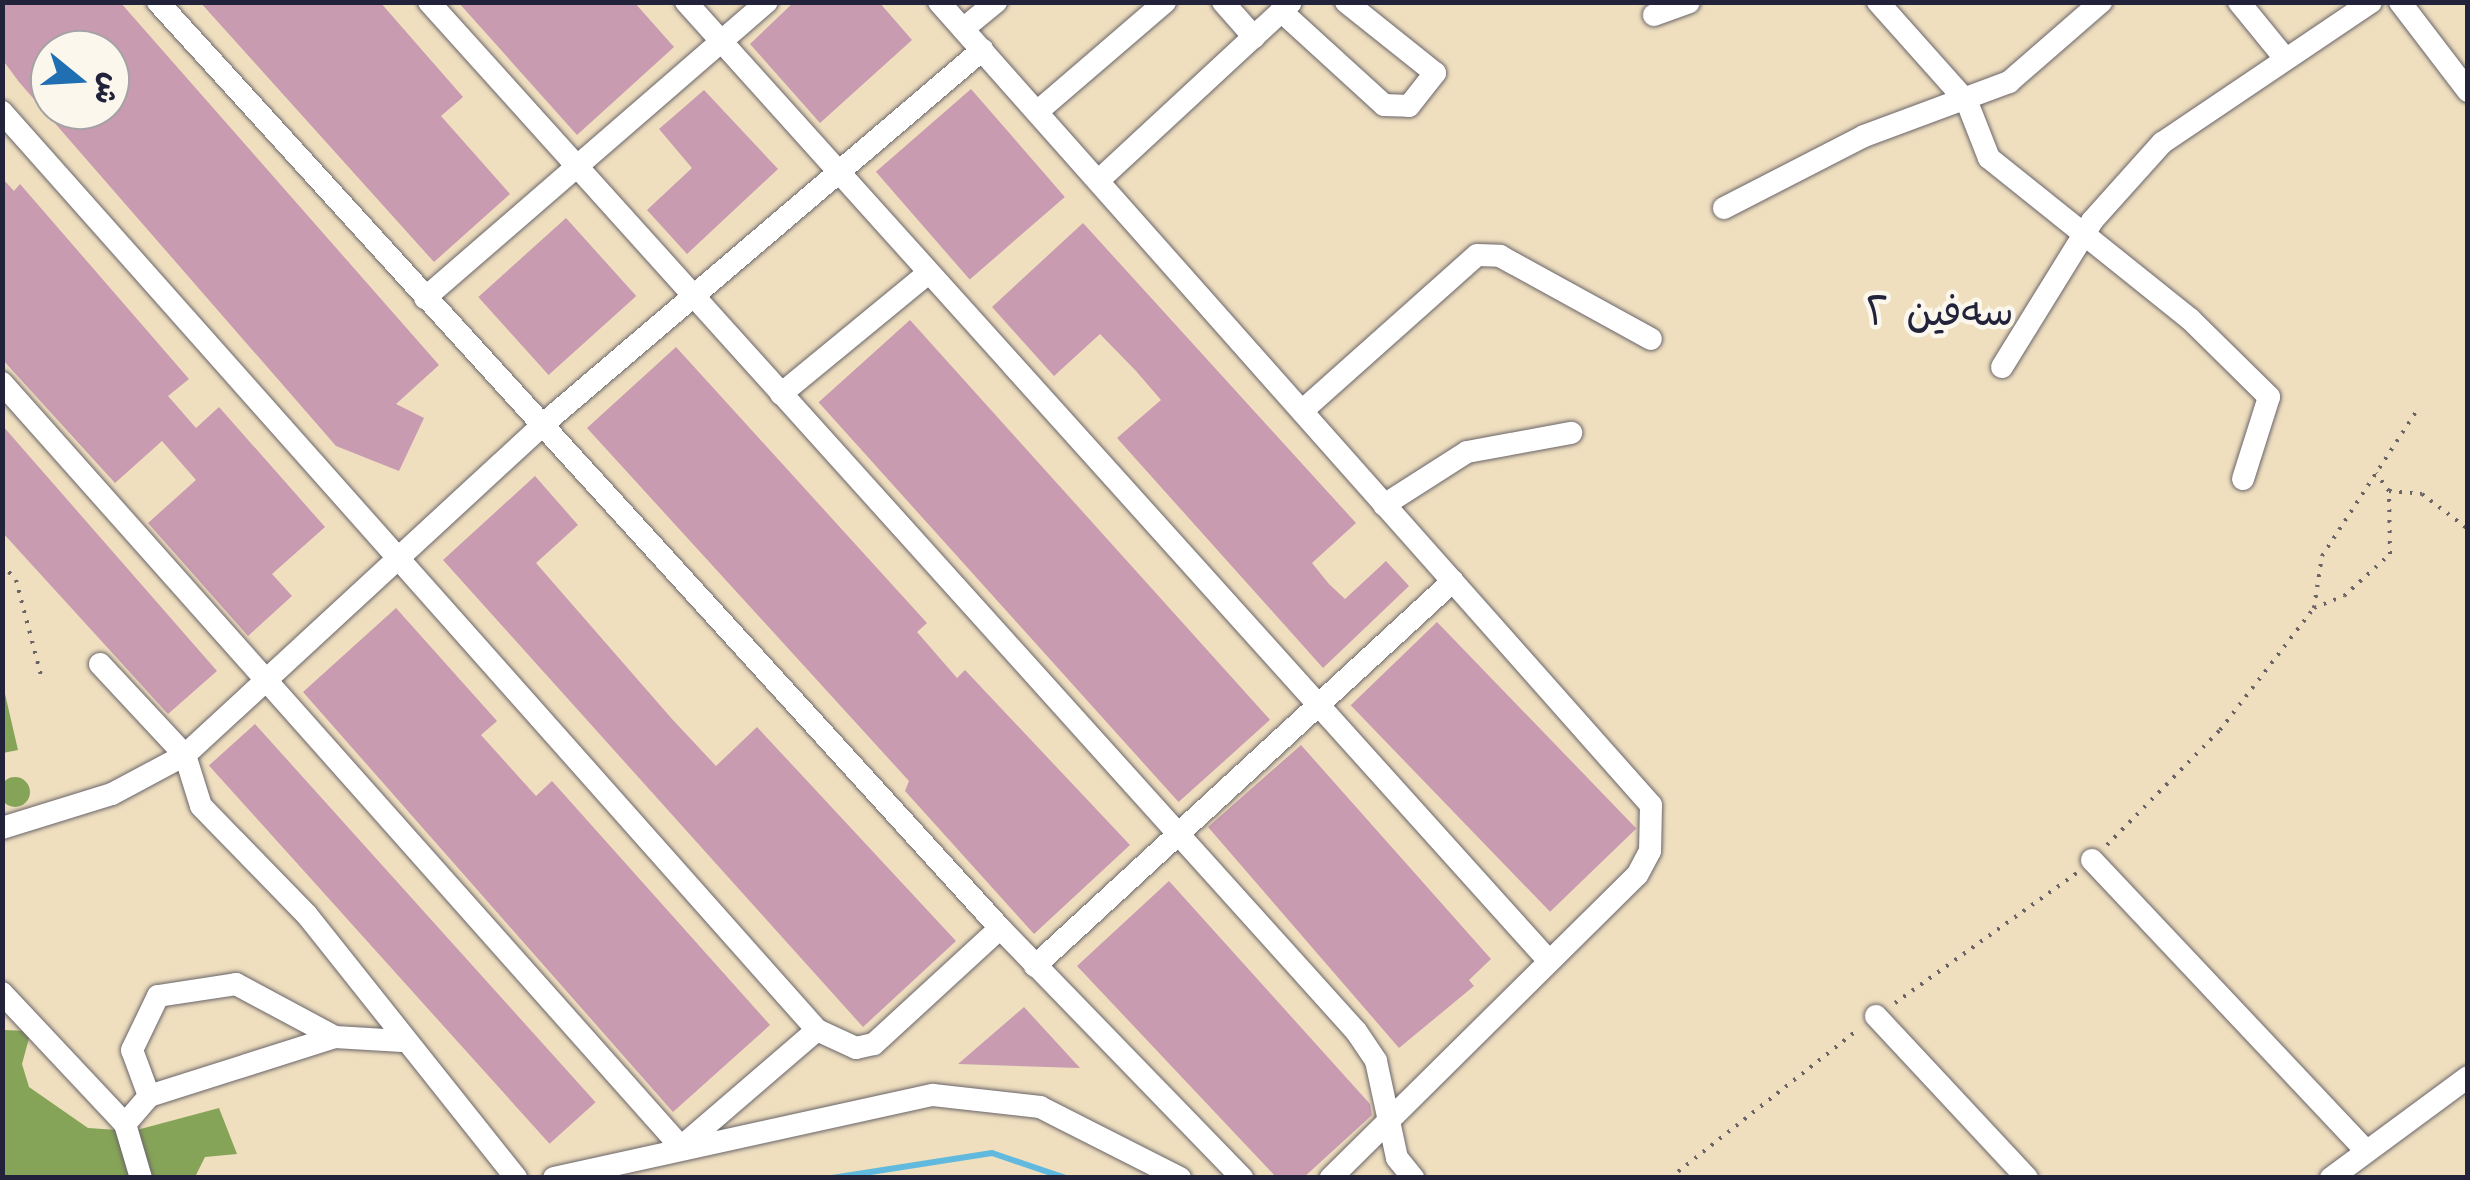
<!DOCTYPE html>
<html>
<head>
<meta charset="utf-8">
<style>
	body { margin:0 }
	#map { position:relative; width:2470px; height:1180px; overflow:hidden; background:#efdfbf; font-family:"Architects Daughter","Playpen Sans Arabic",sans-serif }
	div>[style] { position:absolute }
	.forest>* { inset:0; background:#85a458 }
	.round { border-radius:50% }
	.stream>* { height:6px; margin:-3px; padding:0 3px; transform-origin:3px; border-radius:3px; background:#61bade }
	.building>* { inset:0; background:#c89bb0; transform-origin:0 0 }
	.path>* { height:4px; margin-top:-2px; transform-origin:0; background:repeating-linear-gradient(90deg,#6a6469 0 2.5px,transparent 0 10.5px) }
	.roads { filter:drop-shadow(0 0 2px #6a6469) drop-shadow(0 0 2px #6a6469) }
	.minor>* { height:22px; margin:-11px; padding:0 11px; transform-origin:11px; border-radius:11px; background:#fff }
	span { translate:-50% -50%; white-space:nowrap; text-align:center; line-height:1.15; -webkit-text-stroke:9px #fbf7ec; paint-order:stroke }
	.neighbourhood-label { font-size:40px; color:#22223b }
	.frame { position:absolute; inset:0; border:5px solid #22223b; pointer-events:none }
	.north { position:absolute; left:30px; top:30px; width:100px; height:100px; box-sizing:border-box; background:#fbf7ec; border:2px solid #a4a2a5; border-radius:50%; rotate:108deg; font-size:28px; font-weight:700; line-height:40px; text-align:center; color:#22223b }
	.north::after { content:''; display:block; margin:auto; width:35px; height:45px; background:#1f6fb2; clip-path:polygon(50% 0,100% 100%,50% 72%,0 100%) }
</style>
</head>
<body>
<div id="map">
	<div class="forest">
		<div style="clip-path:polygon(2px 681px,18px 750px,3px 753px,2px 753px)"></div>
		<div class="round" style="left:0;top:777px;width:30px;height:30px"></div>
		<div style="clip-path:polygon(3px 1030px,31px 1031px,22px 1064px,29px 1087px,88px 1128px,133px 1131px,219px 1108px,237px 1154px,205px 1157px,195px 1177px,3px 1178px)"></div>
	</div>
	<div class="stream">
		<div style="left:832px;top:1178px;width:162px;rotate:-8.9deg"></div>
		<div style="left:992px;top:1153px;width:78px;rotate:18.7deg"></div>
	</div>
	<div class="building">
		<div style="clip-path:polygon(evenodd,2px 2px,120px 2px,439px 365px,396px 404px,424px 418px,399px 471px,336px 446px,19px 82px,2px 59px,2px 2px,50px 50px,110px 50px,110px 110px,50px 110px,50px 50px)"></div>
		<div style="clip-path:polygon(200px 2px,380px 2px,463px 97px,441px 116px,510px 194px,434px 262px)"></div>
		<div style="clip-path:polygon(458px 2px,634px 2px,674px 47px,577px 135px)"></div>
		<div style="clip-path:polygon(794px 2px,879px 2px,912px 40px,820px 123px,750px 44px)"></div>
		<div style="left:971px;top:89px;width:143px;height:126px;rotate:49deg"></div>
		<div style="clip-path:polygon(704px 90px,778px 169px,687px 254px,647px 210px,692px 168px,659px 129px)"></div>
		<div style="clip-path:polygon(2px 178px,14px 191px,20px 184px,189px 379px,168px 396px,196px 428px,219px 407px,325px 527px,272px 574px,292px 596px,248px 636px,148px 523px,196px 480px,162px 441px,115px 483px,2px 359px)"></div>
		<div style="left:566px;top:218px;width:105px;height:118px;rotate:48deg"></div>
		<div style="clip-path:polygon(1083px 223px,1356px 523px,1312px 563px,1329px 584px,1345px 599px,1386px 561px,1409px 586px,1323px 668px,1117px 438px,1161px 400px,1136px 371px,1100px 334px,1054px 376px,992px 307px)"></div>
		<div style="left:910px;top:320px;width:538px;height:123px;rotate:48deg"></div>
		<div style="clip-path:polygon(676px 347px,927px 623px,917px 632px,957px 678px,965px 670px,1130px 845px,1034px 934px,905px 791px,909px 781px,587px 428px)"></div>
		<div style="clip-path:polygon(2px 425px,217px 671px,168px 714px,2px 532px)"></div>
		<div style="clip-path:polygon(535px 476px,578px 525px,536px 563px,672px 719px,716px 766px,757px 727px,956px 941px,863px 1027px,443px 560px)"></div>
		<div style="clip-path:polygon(396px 608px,497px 721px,481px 735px,536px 796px,552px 781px,770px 1025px,673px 1112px,303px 692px)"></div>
		<div style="left:1437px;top:622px;width:287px;height:120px;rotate:46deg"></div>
		<div style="left:255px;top:724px;width:509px;height:62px;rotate:48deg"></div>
		<div style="clip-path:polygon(1301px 745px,1491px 959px,1469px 980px,1474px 986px,1399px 1048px,1208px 827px)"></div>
		<div style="clip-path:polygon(1169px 881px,1370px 1104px,1372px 1115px,1303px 1178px,1277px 1178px,1077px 966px)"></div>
		<div style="clip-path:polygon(1024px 1007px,1080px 1068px,958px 1064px)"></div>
	</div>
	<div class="path">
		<div style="left:2389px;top:491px;width:33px;rotate:5deg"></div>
		<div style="left:2422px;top:494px;width:58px;rotate:37.3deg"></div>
		<div style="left:2px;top:564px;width:21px;rotate:49deg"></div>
		<div style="left:16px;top:580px;width:102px;rotate:75.3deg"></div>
		<div style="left:2314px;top:608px;width:32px;rotate:-22deg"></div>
		<div style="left:2344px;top:596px;width:62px;rotate:-42.4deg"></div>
		<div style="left:2390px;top:554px;width:63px;rotate:-90.9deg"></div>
		<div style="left:2389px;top:491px;width:22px;rotate:-126deg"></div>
		<div style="left:2107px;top:845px;width:161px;rotate:-45.5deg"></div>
		<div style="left:2220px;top:730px;width:154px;rotate:-52.4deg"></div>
		<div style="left:2314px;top:608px;width:53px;rotate:-81.3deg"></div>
		<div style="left:2322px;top:556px;width:174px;rotate:-56.9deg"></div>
		<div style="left:1895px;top:1003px;width:225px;rotate:-35.6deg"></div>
		<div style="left:1670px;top:1178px;width:241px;rotate:-38.3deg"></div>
	</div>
	<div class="roads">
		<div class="minor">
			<div style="left:158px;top:2px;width:1252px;rotate:47.72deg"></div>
			<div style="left:1000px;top:928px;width:348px;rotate:45.9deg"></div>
			<div style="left:429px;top:2px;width:1385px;rotate:47.99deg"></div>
			<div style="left:1356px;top:1031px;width:36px;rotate:56deg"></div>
			<div style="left:1376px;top:1061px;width:99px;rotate:77.8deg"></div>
			<div style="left:1397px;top:1158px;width:26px;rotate:51deg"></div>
			<div style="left:686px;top:2px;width:1290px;rotate:48.02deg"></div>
			<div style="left:939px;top:2px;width:1073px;rotate:48.44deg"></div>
			<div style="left:1651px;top:805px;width:46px;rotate:91.2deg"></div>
			<div style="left:1650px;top:851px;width:27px;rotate:118deg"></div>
			<div style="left:1637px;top:875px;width:431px;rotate:135.3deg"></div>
			<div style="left:1223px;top:2px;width:47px;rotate:48.5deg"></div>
			<div style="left:1878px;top:2px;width:134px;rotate:48.3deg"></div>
			<div style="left:1967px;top:102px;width:60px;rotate:68.6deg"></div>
			<div style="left:1989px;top:158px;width:258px;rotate:38.7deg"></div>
			<div style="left:2190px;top:319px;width:111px;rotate:44.6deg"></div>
			<div style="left:2269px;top:397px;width:86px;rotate:107.6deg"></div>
			<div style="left:2239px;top:2px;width:70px;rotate:50.8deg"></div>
			<div style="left:2400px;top:2px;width:112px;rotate:52.6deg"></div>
			<div style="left:1281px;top:11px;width:139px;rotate:42.4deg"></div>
			<div style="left:1384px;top:105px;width:25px;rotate:2deg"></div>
			<div style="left:1409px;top:106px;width:42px;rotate:-51.8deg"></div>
			<div style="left:1435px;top:73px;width:114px;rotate:-141.4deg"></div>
			<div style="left:1654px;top:15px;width:37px;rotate:-20deg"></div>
			<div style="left:963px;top:29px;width:43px;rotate:-39.3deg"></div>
			<div style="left:2px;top:112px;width:1228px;rotate:48.4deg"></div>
			<div style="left:817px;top:1030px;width:179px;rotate:139.3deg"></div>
			<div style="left:681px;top:1147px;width:1022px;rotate:-131.63deg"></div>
			<div style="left:1037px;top:112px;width:169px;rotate:-40.7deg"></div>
			<div style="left:1098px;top:181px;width:262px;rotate:-42.8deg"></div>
			<div style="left:1724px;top:208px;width:157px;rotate:-27.2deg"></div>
			<div style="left:1864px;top:136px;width:155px;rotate:-20.4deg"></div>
			<div style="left:2009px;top:82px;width:122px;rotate:-41deg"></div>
			<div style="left:425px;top:298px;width:452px;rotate:-40.9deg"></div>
			<div style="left:2002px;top:367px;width:172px;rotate:-58.3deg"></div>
			<div style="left:2092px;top:221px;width:105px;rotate:-48.1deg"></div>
			<div style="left:2162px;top:143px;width:252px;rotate:-34deg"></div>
			<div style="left:781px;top:394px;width:189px;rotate:-39.4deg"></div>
			<div style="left:1302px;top:411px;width:234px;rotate:-41.7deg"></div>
			<div style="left:1477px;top:255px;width:23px;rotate:2deg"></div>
			<div style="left:1500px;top:256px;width:172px;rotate:28.8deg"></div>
			<div style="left:1384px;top:505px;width:98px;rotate:-32.6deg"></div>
			<div style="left:1467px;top:452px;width:106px;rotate:-10.4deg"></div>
			<div style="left:100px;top:664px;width:125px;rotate:47deg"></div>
			<div style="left:185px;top:755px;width:53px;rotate:72.6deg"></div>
			<div style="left:201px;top:806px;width:152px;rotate:45.8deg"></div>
			<div style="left:307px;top:915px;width:336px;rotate:51.5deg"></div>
			<div style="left:2px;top:828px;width:115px;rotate:-17.2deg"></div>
			<div style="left:112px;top:794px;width:83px;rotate:-28.1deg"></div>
			<div style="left:185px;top:755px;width:485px;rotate:-42.7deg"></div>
			<div style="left:541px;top:426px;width:580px;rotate:-40.45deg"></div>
			<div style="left:2092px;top:860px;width:394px;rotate:46.7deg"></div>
			<div style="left:1035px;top:966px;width:568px;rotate:-42.65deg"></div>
			<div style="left:2px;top:993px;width:180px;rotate:46.8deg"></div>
			<div style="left:1876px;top:1016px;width:221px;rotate:47deg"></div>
			<div style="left:817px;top:1030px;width:43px;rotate:24.8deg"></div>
			<div style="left:856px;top:1048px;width:18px;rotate:-13deg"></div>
			<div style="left:874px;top:1044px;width:171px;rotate:-42.6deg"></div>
			<div style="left:149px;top:1096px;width:49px;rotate:-110.3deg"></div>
			<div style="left:132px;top:1050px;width:60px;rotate:-64.3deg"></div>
			<div style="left:158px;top:996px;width:79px;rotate:-8.7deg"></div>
			<div style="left:236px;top:984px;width:112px;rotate:28.2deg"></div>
			<div style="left:141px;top:1178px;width:56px;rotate:-106.5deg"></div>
			<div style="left:125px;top:1124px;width:37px;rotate:-49deg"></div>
			<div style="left:149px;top:1096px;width:195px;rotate:-17.6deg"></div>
			<div style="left:335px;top:1037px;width:67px;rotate:3.4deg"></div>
			<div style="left:554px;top:1178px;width:388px;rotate:-12.4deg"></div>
			<div style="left:933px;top:1095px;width:108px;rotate:6.4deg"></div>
			<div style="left:1040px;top:1107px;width:157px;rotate:26.9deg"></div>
			<div style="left:2331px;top:1178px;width:170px;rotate:-36.4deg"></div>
		</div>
	</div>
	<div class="neighbourhood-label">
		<span style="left:1940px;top:314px">سەفین ٢</span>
	</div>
	<div class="frame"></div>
	<div class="north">ش</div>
</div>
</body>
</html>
